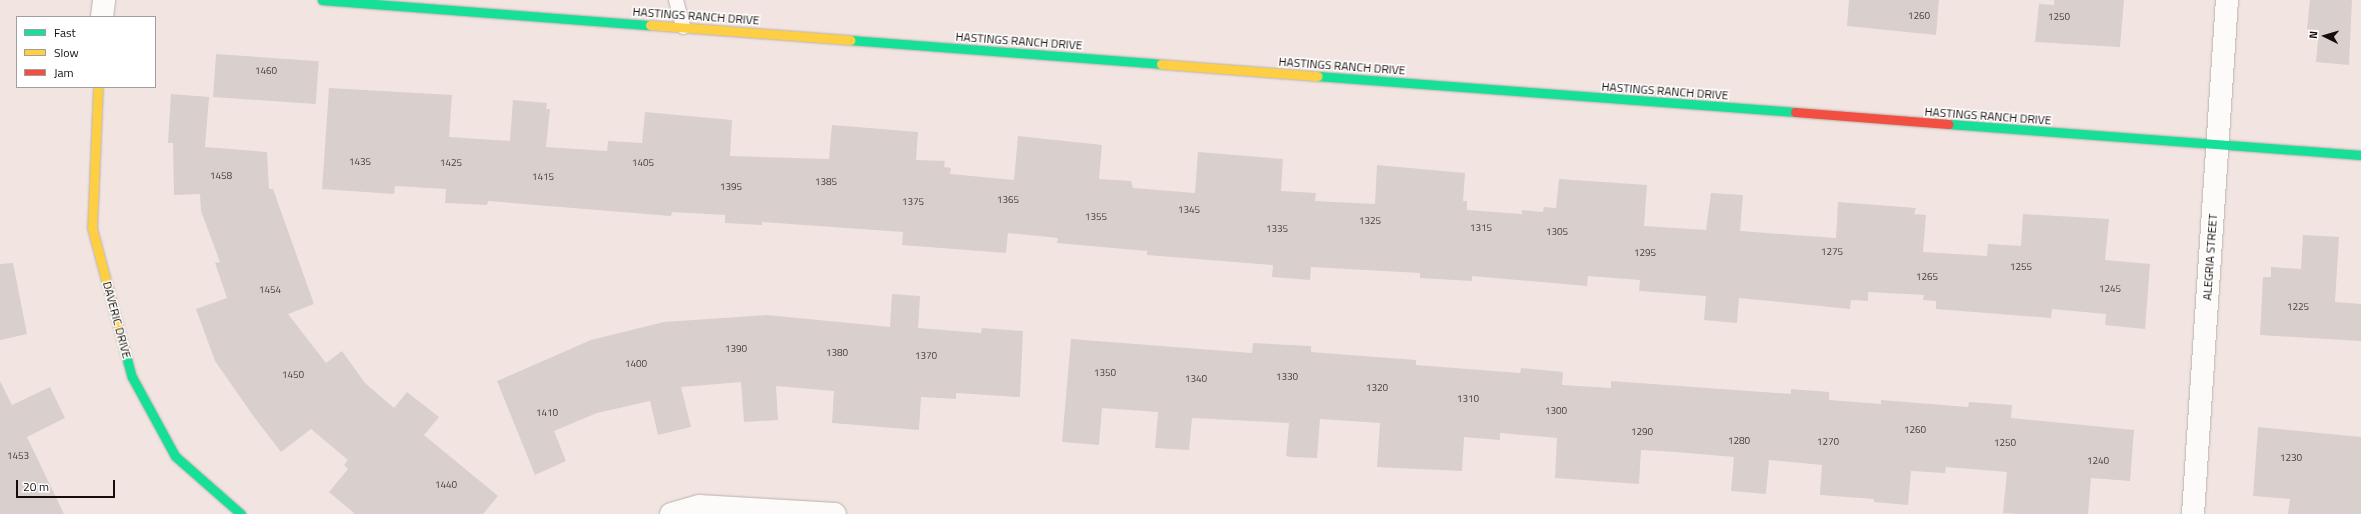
<!DOCTYPE html>
<html>
<head>
<meta charset="utf-8">
<style>
	body { margin:0 }
	#map { position:relative; width:2361px; height:514px; overflow:hidden; background:#f2e5e1; font-family:"Titillium Web",sans-serif }
	div>[style] { position:absolute }
	.building>* { inset:0; background:#d9cfcc; transform-origin:0 0 }
	.roads { filter:drop-shadow(0 0 1px #bab1ae) drop-shadow(0 0 1px #bab1ae) }
	.lane>* { height:14px; margin:-7px; padding:0 7px; transform-origin:7px; border-radius:7px; background:#fdfbfa }
	.street>* { height:22px; margin:-11px; padding:0 11px; transform-origin:11px; border-radius:11px; background:#fdfbfa }
	.fast>* { height:9px; margin:-4.5px; padding:0 4.5px; transform-origin:4.5px; border-radius:4.5px; background:#16e098 }
	.slow>* { height:9px; margin:-4.5px; padding:0 4.5px; transform-origin:4.5px; border-radius:4.5px; background:#ffcf43 }
	.jam>* { height:9px; margin:-4.5px; padding:0 4.5px; transform-origin:4.5px; border-radius:4.5px; background:#f24e42 }
	span { translate:-50% -50%; white-space:nowrap; text-align:center; line-height:1.15; -webkit-text-stroke:3px #fff; paint-order:stroke }
	.number-label { font-size:10px; color:#463e3c }
	.number-label span { -webkit-text-stroke-width:0 }
	.street-label { font-size:12px; color:#140d0b }
	.legend { position:absolute; left:16px; top:16px; width:140px; height:72px; box-sizing:border-box; background:#fff; border:1px solid #a19e9d; margin:0; padding:5px 7px; list-style:none; font-size:12px; color:#140d0b }
	.legend li { display:flex; align-items:center; gap:8px; height:20px }
	.legend b { width:20px; border:1px solid #a19e9d }
	.north { position:absolute; left:2305px; top:16px; width:40px; height:40px; -webkit-text-stroke:3px #fff; paint-order:stroke; rotate:275deg; font-size:11px; font-weight:700; line-height:16px; text-align:center; color:#140d0b }
	.north::after { content:''; display:block; margin:auto; width:14px; height:18px; background:#140d0b; clip-path:polygon(50% 0,100% 100%,50% 72%,0 100%) }
	.scale { position:absolute; left:16px; top:480px; width:99px; height:18px; box-sizing:border-box; border:2px solid #140d0b; border-top:0; padding-left:5px; font-size:12px; line-height:14px; white-space:nowrap; color:#140d0b; -webkit-text-stroke:3px #fff; paint-order:stroke }
</style>
</head>
<body>
<div id="map">
	<div class="building">
		<div style="clip-path:polygon(1849px 0,1939px 0,1936px 35px,1847px 26px)"></div>
		<div style="clip-path:polygon(2054px 0,2124px 0,2120px 47px,2035px 42px,2039px 4px,2054px 5px)"></div>
		<div style="clip-path:polygon(2310px 0,2352px 0,2349px 65px,2316px 62px,2319px 30px,2307px 29px)"></div>
		<div style="left:216px;top:54px;width:103px;height:43px;rotate:4deg"></div>
		<div style="clip-path:polygon(329px 88px,452px 95px,449px 137px,510px 141px,513px 100px,547px 103px,546px 109px,550px 109px,546px 147px,607px 151px,608px 141px,642px 143px,645px 112px,732px 120px,730px 156px,829px 159px,832px 125px,918px 132px,916px 160px,945px 161px,944px 167px,951px 168px,950px 174px,1014px 180px,1018px 136px,1102px 145px,1099px 179px,1131px 181px,1133px 188px,1195px 193px,1198px 152px,1283px 159px,1281px 191px,1316px 193px,1315px 201px,1375px 204px,1377px 165px,1465px 173px,1463px 201px,1467px 201px,1467px 210px,1522px 214px,1522px 210px,1543px 212px,1544px 207px,1556px 208px,1559px 179px,1647px 185px,1644px 226px,1706px 230px,1711px 193px,1743px 195px,1740px 231px,1794px 235px,1836px 238px,1838px 202px,1916px 208px,1914px 214px,1926px 215px,1923px 252px,1987px 256px,1988px 244px,2021px 246px,2023px 214px,2109px 219px,2105px 260px,2150px 264px,2145px 329px,2105px 325px,2106px 314px,2052px 309px,2051px 318px,1936px 309px,1936px 301px,1923px 300px,1924px 295px,1868px 292px,1868px 301px,1851px 300px,1850px 309px,1739px 298px,1737px 323px,1704px 320px,1706px 296px,1639px 291px,1640px 280px,1588px 276px,1587px 286px,1472px 276px,1472px 281px,1420px 278px,1420px 273px,1311px 267px,1310px 280px,1272px 277px,1273px 265px,1147px 255px,1147px 251px,1057px 243px,1058px 238px,1008px 233px,1006px 253px,902px 245px,903px 232px,762px 222px,762px 225px,725px 223px,725px 215px,672px 212px,671px 216px,488px 201px,487px 205px,445px 203px,446px 189px,395px 186px,394px 194px,322px 189px)"></div>
		<div style="clip-path:polygon(171px 94px,209px 97px,205px 147px,267px 152px,269px 189px,273px 189px,314px 304px,288px 314px,326px 363px,342px 351px,365px 383px,394px 408px,407px 392px,439px 417px,424px 435px,498px 496px,483px 514px,355px 514px,329px 492px,348px 469px,344px 465px,348px 460px,311px 429px,281px 452px,254px 417px,215px 361px,196px 309px,227px 298px,215px 263px,220px 262px,201px 211px,200px 194px,174px 195px,173px 143px,168px 143px)"></div>
		<div style="clip-path:polygon(2303px 235px,2339px 237px,2335px 302px,2361px 304px,2361px 341px,2260px 335px,2263px 277px,2271px 277px,2271px 267px,2301px 269px)"></div>
		<div style="clip-path:polygon(13px 263px,27px 334px,0 340px,0 264px)"></div>
		<div style="clip-path:polygon(892px 294px,920px 296px,918px 328px,981px 333px,982px 328px,1023px 331px,1020px 397px,956px 393px,956px 399px,921px 397px,919px 430px,832px 423px,834px 391px,776px 386px,778px 420px,744px 422px,741px 382px,681px 387px,691px 427px,658px 435px,650px 401px,597px 413px,554px 431px,566px 461px,535px 475px,497px 381px,591px 340px,664px 322px,767px 315px,890px 327px)"></div>
		<div style="clip-path:polygon(1071px 339px,1252px 353px,1253px 343px,1311px 346px,1311px 352px,1416px 360px,1416px 365px,1520px 373px,1521px 368px,1563px 372px,1562px 385px,1611px 388px,1611px 381px,1791px 394px,1791px 389px,1829px 392px,1829px 400px,1881px 404px,1881px 400px,1968px 407px,1969px 402px,2012px 405px,2011px 418px,2134px 430px,2130px 481px,2091px 478px,2088px 514px,2019px 514px,2003px 513px,2007px 472px,1946px 467px,1945px 473px,1911px 471px,1908px 505px,1874px 502px,1874px 499px,1820px 495px,1822px 465px,1769px 460px,1766px 494px,1731px 491px,1734px 457px,1677px 452px,1641px 450px,1639px 484px,1555px 478px,1557px 438px,1500px 433px,1500px 440px,1464px 437px,1462px 471px,1377px 467px,1380px 423px,1320px 419px,1317px 458px,1291px 457px,1286px 456px,1289px 423px,1192px 418px,1189px 450px,1155px 448px,1158px 412px,1102px 408px,1099px 445px,1062px 442px)"></div>
		<div style="clip-path:polygon(0 381px,12px 405px,50px 387px,65px 418px,27px 437px,64px 514px,0 514px)"></div>
		<div style="clip-path:polygon(2258px 427px,2361px 437px,2361px 514px,2288px 514px,2290px 499px,2253px 496px)"></div>
	</div>
	<div class="roads">
		<div class="lane">
			<div style="left:676px;top:0;width:28px;rotate:75deg"></div>
		</div>
		<div class="street">
			<div style="left:102px;top:17px;width:17px;rotate:-83deg"></div>
			<div style="left:671px;top:514px;width:29px;rotate:-16deg"></div>
			<div style="left:699px;top:506px;width:136px;rotate:3.4deg"></div>
			<div style="left:2193px;top:514px;width:515px;rotate:-86.22deg"></div>
		</div>
		<div class="fast">
			<div style="left:322px;top:0;width:329px;rotate:4.4deg"></div>
			<div style="left:850px;top:40px;width:312px;rotate:4.4deg"></div>
			<div style="left:1318px;top:76px;width:478px;rotate:4.3deg"></div>
			<div style="left:1949px;top:124px;width:413px;rotate:4.3deg"></div>
			<div style="left:124px;top:348px;width:30px;rotate:75deg"></div>
			<div style="left:132px;top:377px;width:90px;rotate:61.4deg"></div>
			<div style="left:175px;top:456px;width:88px;rotate:41.3deg"></div>
		</div>
		<div class="slow">
			<div style="left:650px;top:25px;width:201px;rotate:4.3deg"></div>
			<div style="left:1161px;top:64px;width:157px;rotate:4.4deg"></div>
			<div style="left:98px;top:87px;width:141px;rotate:92.4deg"></div>
			<div style="left:92px;top:228px;width:124px;rotate:75.1deg"></div>
		</div>
		<div class="jam">
			<div style="left:1795px;top:112px;width:154px;rotate:4.5deg"></div>
		</div>
	</div>
	<div class="number-label">
		<span style="left:1919px;top:16px">1260</span>
		<span style="left:2059px;top:17px">1250</span>
		<span style="left:266px;top:71px">1460</span>
		<span style="left:360px;top:162px">1435</span>
		<span style="left:451px;top:163px">1425</span>
		<span style="left:643px;top:163px">1405</span>
		<span style="left:221px;top:176px">1458</span>
		<span style="left:543px;top:177px">1415</span>
		<span style="left:826px;top:182px">1385</span>
		<span style="left:731px;top:187px">1395</span>
		<span style="left:1008px;top:200px">1365</span>
		<span style="left:913px;top:202px">1375</span>
		<span style="left:1189px;top:210px">1345</span>
		<span style="left:1096px;top:217px">1355</span>
		<span style="left:1370px;top:221px">1325</span>
		<span style="left:1481px;top:228px">1315</span>
		<span style="left:1277px;top:229px">1335</span>
		<span style="left:1557px;top:232px">1305</span>
		<span style="left:1832px;top:252px">1275</span>
		<span style="left:1645px;top:253px">1295</span>
		<span style="left:2021px;top:267px">1255</span>
		<span style="left:1927px;top:277px">1265</span>
		<span style="left:2110px;top:289px">1245</span>
		<span style="left:270px;top:290px">1454</span>
		<span style="left:2298px;top:307px">1225</span>
		<span style="left:736px;top:349px">1390</span>
		<span style="left:837px;top:353px">1380</span>
		<span style="left:926px;top:356px">1370</span>
		<span style="left:636px;top:364px">1400</span>
		<span style="left:1105px;top:373px">1350</span>
		<span style="left:293px;top:375px">1450</span>
		<span style="left:1287px;top:377px">1330</span>
		<span style="left:1196px;top:379px">1340</span>
		<span style="left:1377px;top:388px">1320</span>
		<span style="left:1468px;top:399px">1310</span>
		<span style="left:1556px;top:411px">1300</span>
		<span style="left:547px;top:413px">1410</span>
		<span style="left:1915px;top:430px">1260</span>
		<span style="left:1642px;top:432px">1290</span>
		<span style="left:1739px;top:441px">1280</span>
		<span style="left:1828px;top:442px">1270</span>
		<span style="left:2005px;top:443px">1250</span>
		<span style="left:18px;top:456px">1453</span>
		<span style="left:2291px;top:458px">1230</span>
		<span style="left:2098px;top:461px">1240</span>
		<span style="left:446px;top:485px">1440</span>
	</div>
	<div class="street-label">
		<span style="left:696px;top:16px;rotate:4deg">HASTINGS RANCH DRIVE</span>
		<span style="left:1019px;top:41px;rotate:4deg">HASTINGS RANCH DRIVE</span>
		<span style="left:1342px;top:66px;rotate:4deg">HASTINGS RANCH DRIVE</span>
		<span style="left:1665px;top:91px;rotate:4deg">HASTINGS RANCH DRIVE</span>
		<span style="left:1988px;top:116px;rotate:4deg">HASTINGS RANCH DRIVE</span>
		<span style="left:2210px;top:257px;rotate:-86deg">ALEGRIA STREET</span>
		<span style="left:117px;top:320px;rotate:75deg">DAVERIC DRIVE</span>
	</div>
	<ul class="legend">
	<li><b style="height:5px;background:#16e098"></b>Fast</li>
	<li><b style="height:5px;background:#ffcf43"></b>Slow</li>
	<li><b style="height:5px;background:#f24e42"></b>Jam</li>
	</ul>
	<div class="north">N</div>
	<div class="scale">20 m</div>
</div>
</body>
</html>
